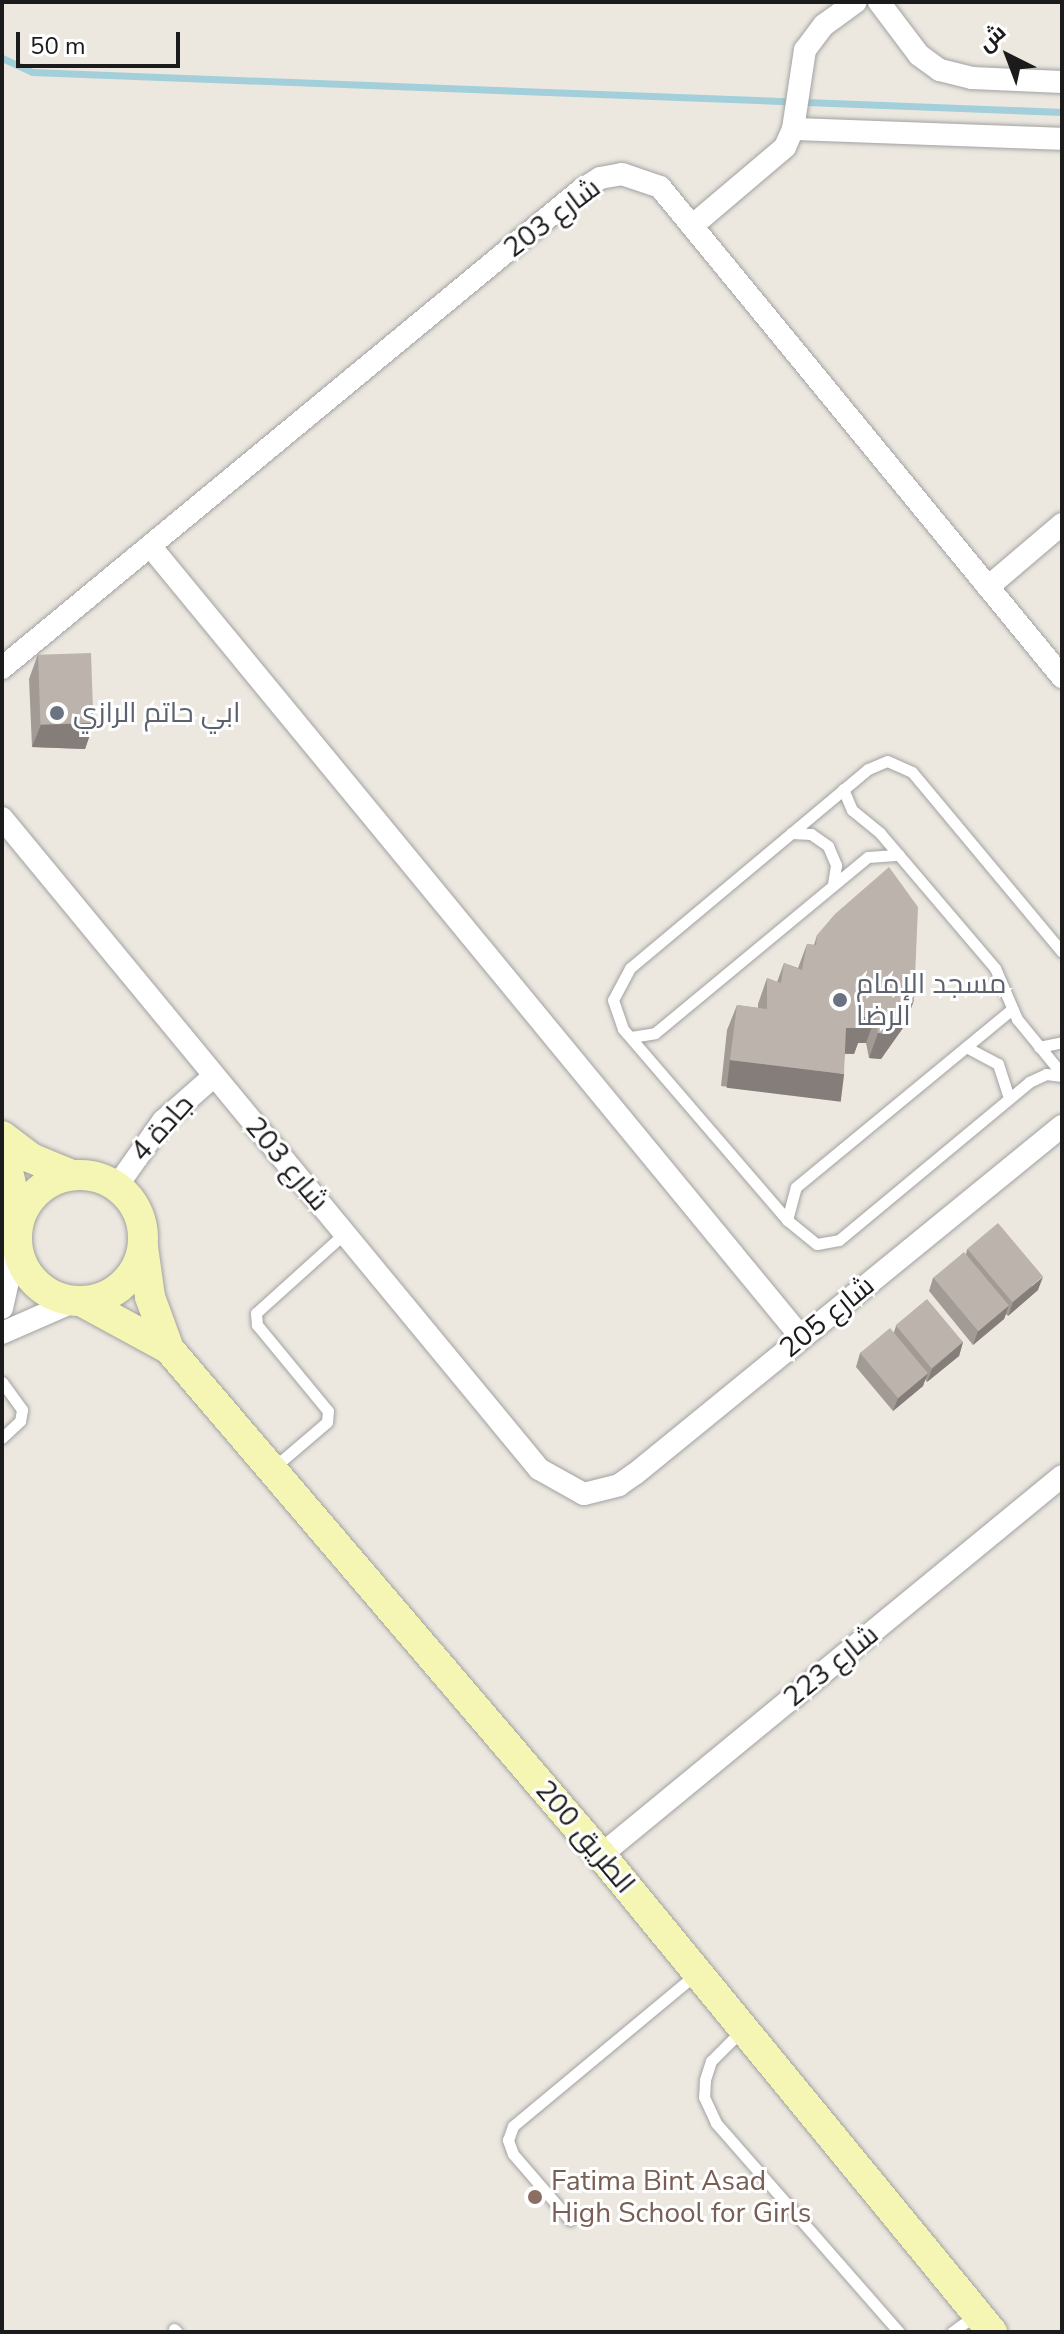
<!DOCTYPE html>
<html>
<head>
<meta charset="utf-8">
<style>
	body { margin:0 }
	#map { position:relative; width:1064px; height:2334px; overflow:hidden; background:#ece8e0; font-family:"Nunito Sans",Cairo,sans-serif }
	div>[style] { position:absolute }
	.stream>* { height:7px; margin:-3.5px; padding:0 3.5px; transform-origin:3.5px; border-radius:3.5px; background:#a2cfd9 }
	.roads { filter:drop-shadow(0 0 2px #a2a2a2) drop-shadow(0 0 2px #a2a2a2) }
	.service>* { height:11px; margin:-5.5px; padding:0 5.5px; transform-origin:5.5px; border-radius:5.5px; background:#fff }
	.minor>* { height:22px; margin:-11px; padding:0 11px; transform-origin:11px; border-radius:11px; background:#fff }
	.secondary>* { height:30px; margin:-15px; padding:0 15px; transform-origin:15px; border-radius:15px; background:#f6f6b4 }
	.secondary>.ring { margin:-15px; padding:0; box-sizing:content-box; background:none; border:30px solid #f6f6b4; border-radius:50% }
	.wall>* { inset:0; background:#a29a95 }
	.shaded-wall>* { inset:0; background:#847d79; transform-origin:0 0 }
	.building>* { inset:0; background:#bcb3ad; transform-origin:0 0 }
	.dots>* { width:22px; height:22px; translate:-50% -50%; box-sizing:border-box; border:4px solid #fff; border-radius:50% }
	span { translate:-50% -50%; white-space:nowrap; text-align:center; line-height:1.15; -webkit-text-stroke:6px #fff; paint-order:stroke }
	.street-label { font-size:28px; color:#1b1b1b }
	.worship-label { font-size:28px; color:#5b616d }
	.left { translate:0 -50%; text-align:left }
	.education-label { font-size:28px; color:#785e54 }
	.frame { position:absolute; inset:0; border:4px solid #1b1b1b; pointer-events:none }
	.north { position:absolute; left:968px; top:16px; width:80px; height:80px; -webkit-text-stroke:6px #fff; paint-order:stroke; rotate:318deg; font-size:22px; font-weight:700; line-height:32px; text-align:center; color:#1b1b1b }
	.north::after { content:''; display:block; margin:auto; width:28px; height:36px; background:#1b1b1b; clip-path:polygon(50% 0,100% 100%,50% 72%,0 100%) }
	.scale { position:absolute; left:16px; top:32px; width:164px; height:36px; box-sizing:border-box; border:4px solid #1b1b1b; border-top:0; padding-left:10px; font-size:24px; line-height:28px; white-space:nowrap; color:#1b1b1b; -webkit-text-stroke:6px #fff; paint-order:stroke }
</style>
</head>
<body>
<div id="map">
	<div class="stream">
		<div style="left:2px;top:58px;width:33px;rotate:25deg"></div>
		<div style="left:32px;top:72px;width:1031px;rotate:2.22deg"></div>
	</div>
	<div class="roads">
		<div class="service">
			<div style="left:843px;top:789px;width:23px;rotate:67deg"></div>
			<div style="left:852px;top:810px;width:36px;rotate:39deg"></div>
			<div style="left:880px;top:833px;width:177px;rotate:49.6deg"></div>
			<div style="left:995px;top:968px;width:56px;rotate:66.7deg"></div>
			<div style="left:1017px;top:1019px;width:71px;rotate:50.7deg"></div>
			<div style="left:791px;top:833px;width:20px;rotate:3deg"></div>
			<div style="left:811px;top:834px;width:21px;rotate:35deg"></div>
			<div style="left:828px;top:846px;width:21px;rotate:67deg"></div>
			<div style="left:836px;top:865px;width:19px;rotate:99deg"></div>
			<div style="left:1062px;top:952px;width:234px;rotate:-129.8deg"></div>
			<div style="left:912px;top:772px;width:27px;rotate:-156deg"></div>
			<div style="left:887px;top:761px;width:21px;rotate:157deg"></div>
			<div style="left:868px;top:769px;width:310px;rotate:140.1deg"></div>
			<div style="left:630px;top:968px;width:36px;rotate:118deg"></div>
			<div style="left:613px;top:1000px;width:31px;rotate:71deg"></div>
			<div style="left:623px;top:1029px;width:252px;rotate:49.3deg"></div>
			<div style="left:787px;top:1220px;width:38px;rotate:39deg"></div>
			<div style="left:817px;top:1244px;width:22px;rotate:-10deg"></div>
			<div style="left:839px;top:1240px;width:247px;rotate:-39.7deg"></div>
			<div style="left:1029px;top:1082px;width:19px;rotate:-25deg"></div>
			<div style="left:1046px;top:1074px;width:16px;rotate:7deg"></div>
			<div style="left:631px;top:1037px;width:24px;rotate:-9deg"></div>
			<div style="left:655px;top:1033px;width:276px;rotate:-39.6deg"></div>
			<div style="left:868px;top:857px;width:31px;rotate:-4deg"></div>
			<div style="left:966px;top:1047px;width:36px;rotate:28deg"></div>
			<div style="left:998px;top:1064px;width:36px;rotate:72deg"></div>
			<div style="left:1039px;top:1047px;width:24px;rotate:-12deg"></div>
			<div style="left:787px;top:1220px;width:34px;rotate:-75deg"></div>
			<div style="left:796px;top:1187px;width:280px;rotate:-39.5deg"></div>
			<div style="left:2px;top:1382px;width:34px;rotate:54deg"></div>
			<div style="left:22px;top:1410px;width:11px;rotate:100deg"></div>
			<div style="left:20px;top:1421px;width:25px;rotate:137deg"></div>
			<div style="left:272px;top:1469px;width:72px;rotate:-40.5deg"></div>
			<div style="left:327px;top:1422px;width:11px;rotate:-85deg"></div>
			<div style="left:328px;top:1411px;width:112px;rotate:-129.5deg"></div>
			<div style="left:257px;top:1325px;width:12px;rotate:-95deg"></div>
			<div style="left:256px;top:1313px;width:120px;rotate:-42deg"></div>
			<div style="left:743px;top:2029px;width:45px;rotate:135deg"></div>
			<div style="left:711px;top:2061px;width:20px;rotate:108deg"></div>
			<div style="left:705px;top:2080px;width:17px;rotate:93deg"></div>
			<div style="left:704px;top:2097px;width:29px;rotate:65deg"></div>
			<div style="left:716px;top:2123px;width:278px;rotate:48.8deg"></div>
			<div style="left:570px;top:2220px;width:87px;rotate:-130.8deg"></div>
			<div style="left:513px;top:2154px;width:15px;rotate:-110deg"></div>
			<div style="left:508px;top:2140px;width:15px;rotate:-70deg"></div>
			<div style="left:513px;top:2126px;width:239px;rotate:-39.7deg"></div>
			<div style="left:174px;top:2329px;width:4px;rotate:45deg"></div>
			<div style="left:952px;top:2332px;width:27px;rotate:-36deg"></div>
		</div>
		<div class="minor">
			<div style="left:879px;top:2px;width:66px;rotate:53deg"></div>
			<div style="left:919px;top:55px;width:26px;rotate:36deg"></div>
			<div style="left:940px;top:70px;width:33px;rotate:14deg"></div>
			<div style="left:972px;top:78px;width:90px;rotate:2.5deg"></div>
			<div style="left:793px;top:129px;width:269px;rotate:2.1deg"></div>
			<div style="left:692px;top:226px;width:122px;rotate:-40.3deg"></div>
			<div style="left:785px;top:147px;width:20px;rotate:-66deg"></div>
			<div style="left:793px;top:129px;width:80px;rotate:-81.4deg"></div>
			<div style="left:805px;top:50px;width:31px;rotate:-53deg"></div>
			<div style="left:824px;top:25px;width:39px;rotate:-36deg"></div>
			<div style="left:151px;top:547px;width:1024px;rotate:50.55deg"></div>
			<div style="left:988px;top:587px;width:97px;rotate:-40.4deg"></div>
			<div style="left:2px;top:668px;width:751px;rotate:-39.54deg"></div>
			<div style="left:581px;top:190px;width:22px;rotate:-32deg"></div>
			<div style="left:600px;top:178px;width:22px;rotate:-10deg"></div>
			<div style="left:622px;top:174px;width:40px;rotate:18.9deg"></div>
			<div style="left:660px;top:187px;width:634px;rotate:50.63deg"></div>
			<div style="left:2px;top:818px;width:844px;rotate:50.48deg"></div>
			<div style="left:539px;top:1469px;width:51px;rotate:29.1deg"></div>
			<div style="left:584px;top:1494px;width:36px;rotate:-14deg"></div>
			<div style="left:619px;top:1485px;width:19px;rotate:-35deg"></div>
			<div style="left:635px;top:1474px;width:551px;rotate:-39.18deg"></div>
			<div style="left:117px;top:1186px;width:80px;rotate:-54.7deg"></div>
			<div style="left:163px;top:1121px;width:68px;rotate:-41.4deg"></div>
			<div style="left:2px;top:1308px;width:64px;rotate:-77.3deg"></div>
			<div style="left:2px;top:1333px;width:80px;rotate:-23.7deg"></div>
			<div style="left:601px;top:1855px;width:597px;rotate:-39.42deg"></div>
		</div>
		<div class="secondary">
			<div style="left:2px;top:1136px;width:36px;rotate:37deg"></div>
			<div style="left:31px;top:1158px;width:44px;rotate:22.5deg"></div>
			<div style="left:2px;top:1144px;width:78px;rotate:77.4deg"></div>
			<div class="ring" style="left:17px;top:1175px;width:96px;height:96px"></div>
			<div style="left:143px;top:1247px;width:50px;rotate:82deg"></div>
			<div style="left:150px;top:1297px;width:55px;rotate:69.9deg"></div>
			<div style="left:81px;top:1301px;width:100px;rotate:28.6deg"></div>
			<div style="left:169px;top:1349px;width:665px;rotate:49.51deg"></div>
			<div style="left:601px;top:1855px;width:617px;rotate:50.66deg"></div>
		</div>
	</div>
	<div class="wall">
		<div style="clip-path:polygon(38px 654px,94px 723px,85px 749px,32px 747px,29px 679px)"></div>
		<div style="clip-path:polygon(817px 935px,914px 1000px,905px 1025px,881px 1059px,869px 1058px,866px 1043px,858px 1043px,854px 1054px,845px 1054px,835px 1100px,721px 1086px,727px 1030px,737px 1005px,758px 1008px,758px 1004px,767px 978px,777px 982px,784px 963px,798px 968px,807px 944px,814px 945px)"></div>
		<div style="clip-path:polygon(967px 1249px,1038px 1290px,1008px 1316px,1006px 1314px,1004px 1319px,973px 1345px,929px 1291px,933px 1278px,966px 1254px)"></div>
		<div style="clip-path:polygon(896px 1326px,963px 1342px,959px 1356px,927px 1382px,925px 1379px,923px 1386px,893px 1411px,856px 1367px,860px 1353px,894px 1332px)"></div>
	</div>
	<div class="shaded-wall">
		<div style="clip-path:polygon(42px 722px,94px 723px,85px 749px,32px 747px)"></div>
		<div style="clip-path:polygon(914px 1000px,905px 1025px,881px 1059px,869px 1058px,878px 1033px)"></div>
		<div style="clip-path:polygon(862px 1017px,875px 1018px,866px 1043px,858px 1043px,854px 1054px,836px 1053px,846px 1028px)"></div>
		<div style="left:730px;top:1060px;width:115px;height:28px;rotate:7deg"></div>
		<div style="clip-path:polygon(1043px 1277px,1038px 1290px,1008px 1316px,1013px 1302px)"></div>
		<div style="clip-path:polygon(1009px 1305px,1004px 1319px,973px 1345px,978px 1331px)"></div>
		<div style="clip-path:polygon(963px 1342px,959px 1356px,927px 1382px,932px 1369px)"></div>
		<div style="clip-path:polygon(928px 1373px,923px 1386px,893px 1411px,898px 1398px)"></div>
	</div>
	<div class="building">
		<div style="left:91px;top:653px;width:70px;height:53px;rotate:88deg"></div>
		<div style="clip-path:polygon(889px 867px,918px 907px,914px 1000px,890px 1034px,878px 1033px,875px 1018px,862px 1017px,863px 1028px,846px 1028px,844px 1074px,730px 1060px,737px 1005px,767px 1009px,767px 978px,781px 983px,784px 963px,802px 970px,807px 944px,816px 945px,817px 935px,835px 914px)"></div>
		<div style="left:998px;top:1223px;width:70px;height:40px;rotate:50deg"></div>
		<div style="left:964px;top:1252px;width:70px;height:40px;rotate:50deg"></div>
		<div style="left:927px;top:1299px;width:56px;height:41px;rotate:50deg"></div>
		<div style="left:890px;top:1328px;width:59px;height:39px;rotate:50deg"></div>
	</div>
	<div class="dots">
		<div style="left:57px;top:713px;background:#6b7280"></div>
		<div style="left:840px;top:1000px;background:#6b7280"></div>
		<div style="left:535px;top:2197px;background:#8d6e63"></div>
	</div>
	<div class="street-label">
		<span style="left:552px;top:218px;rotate:-37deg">شارع 203</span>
		<span style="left:162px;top:1128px;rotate:-48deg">جادة 4</span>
		<span style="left:287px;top:1164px;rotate:50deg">شارع 203</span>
		<span style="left:827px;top:1317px;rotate:-39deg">شارع 205</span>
		<span style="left:831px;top:1666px;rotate:-39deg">شارع 223</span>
		<span style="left:585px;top:1837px;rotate:50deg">الطريق 200</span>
	</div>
	<div class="worship-label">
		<span class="left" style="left:73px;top:713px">ابي حاتم الرازي</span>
		<span class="left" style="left:856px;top:1000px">مسجد الإمام<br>الرضا</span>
	</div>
	<div class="education-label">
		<span class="left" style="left:551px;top:2197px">Fatima Bint Asad<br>High School for Girls</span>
	</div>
	<div class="frame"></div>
	<div class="north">ش</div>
	<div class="scale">50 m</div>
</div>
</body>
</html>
